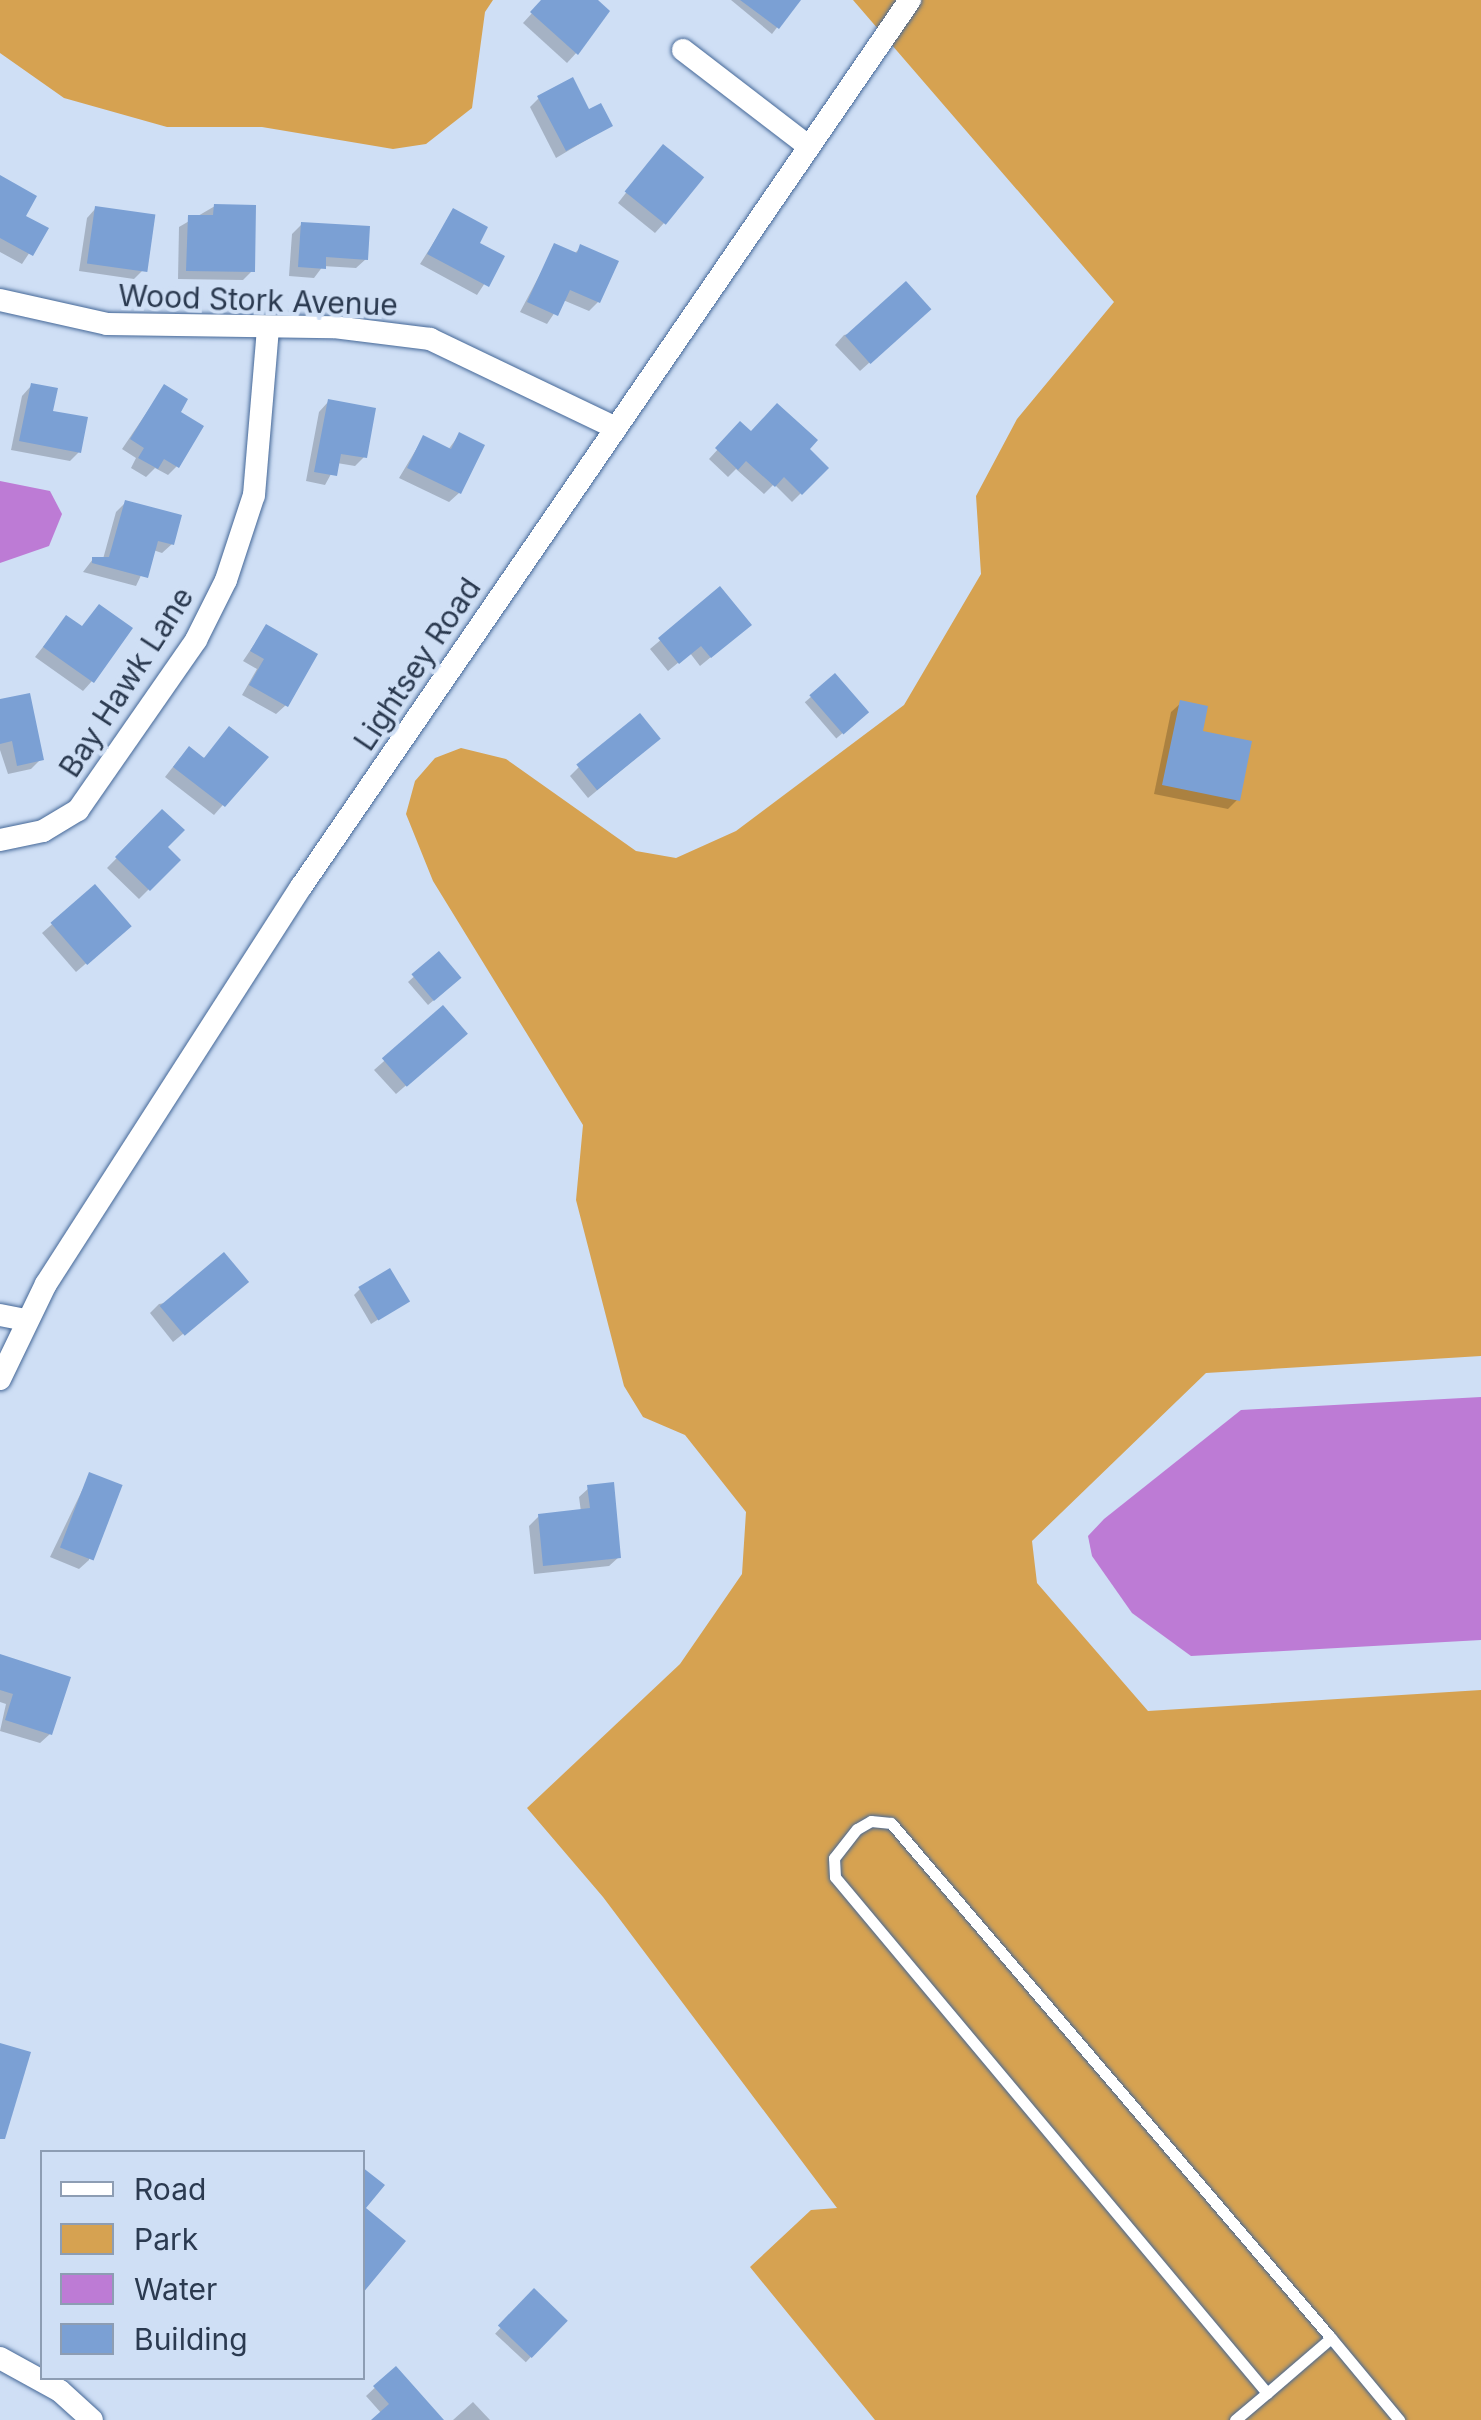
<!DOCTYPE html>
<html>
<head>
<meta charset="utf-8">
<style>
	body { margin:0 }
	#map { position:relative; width:1481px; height:2420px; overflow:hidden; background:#cfdff5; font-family:Inter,sans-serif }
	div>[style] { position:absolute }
	.green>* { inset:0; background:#d6a251 }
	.water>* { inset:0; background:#bd7bd5 }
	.shadow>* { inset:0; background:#0003; transform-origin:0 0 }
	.building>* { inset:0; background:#7ba0d4; transform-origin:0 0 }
	.roads { filter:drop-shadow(0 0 2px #446797) drop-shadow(0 0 2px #446797) }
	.service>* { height:11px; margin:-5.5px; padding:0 5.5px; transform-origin:5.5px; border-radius:5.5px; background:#fff }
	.minor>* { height:22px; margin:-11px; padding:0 11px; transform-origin:11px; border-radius:11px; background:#fff }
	span { translate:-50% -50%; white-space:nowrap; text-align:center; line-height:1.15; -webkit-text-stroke:8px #cfdff5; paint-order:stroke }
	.street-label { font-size:30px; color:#2b3a50 }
	.legend { position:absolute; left:40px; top:2150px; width:325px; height:230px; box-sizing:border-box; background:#cfdff5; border:2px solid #8d9db3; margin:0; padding:12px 18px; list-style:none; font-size:30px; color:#2b3a50 }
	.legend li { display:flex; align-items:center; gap:20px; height:50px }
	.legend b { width:50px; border:2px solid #8d9db3 }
</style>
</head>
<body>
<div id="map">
	<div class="green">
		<div style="clip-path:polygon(0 0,493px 0,485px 12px,472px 108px,426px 144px,393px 149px,262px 127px,167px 127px,64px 98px,0 53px)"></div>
		<div style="clip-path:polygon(853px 0,1481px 0,1481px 1356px,1206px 1373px,1032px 1541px,1037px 1583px,1148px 1711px,1481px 1690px,1481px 2420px,875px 2420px,750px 2267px,811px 2210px,837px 2208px,603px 1897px,527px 1808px,680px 1664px,742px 1574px,746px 1512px,685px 1435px,643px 1417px,624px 1386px,576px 1200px,583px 1125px,433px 881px,406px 814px,415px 781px,435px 758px,461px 748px,506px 759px,636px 851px,676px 858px,736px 831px,904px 705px,981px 574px,976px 496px,1017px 419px,1114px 302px)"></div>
	</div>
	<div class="water">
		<div style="clip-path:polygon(0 481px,50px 491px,62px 514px,49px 546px,0 563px)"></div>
		<div style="clip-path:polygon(1481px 1397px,1481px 1640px,1191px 1656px,1132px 1613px,1092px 1556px,1088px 1536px,1104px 1519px,1241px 1410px)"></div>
	</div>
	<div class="shadow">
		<div style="clip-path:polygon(544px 0,594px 0,589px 39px,567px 63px,523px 23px)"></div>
		<div style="clip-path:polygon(731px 0,798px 0,772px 34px)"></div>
		<div style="clip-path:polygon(539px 98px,588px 113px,610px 126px,556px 158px,530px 107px)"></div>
		<div style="clip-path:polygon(654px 157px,664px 223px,655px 233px,618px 203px)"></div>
		<div style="clip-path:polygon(0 178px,23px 217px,45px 229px,22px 264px,0 252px)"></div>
		<div style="clip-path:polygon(215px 206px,252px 271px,243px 280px,178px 279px,179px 227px)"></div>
		<div style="clip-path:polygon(96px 208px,144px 269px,134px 279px,79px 271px,87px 218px)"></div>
		<div style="clip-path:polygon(453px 212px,477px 244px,502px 257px,477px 295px,420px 264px)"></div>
		<div style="clip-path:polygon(302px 224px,366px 259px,356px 268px,323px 266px,314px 278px,289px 276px,292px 234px)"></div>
		<div style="clip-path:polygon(555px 246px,574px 254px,581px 247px,598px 302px,589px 311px,563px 300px,547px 324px,520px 312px)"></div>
		<div style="clip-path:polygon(919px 318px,860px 371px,835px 345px,844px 335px)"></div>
		<div style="clip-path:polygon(31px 386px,79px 452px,70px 461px,11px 450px,22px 396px)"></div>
		<div style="clip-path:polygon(164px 387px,177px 412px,177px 466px,168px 475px,155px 468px,146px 477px,131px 468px,136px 458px,122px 449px)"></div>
		<div style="clip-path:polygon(328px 402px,364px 457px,355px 466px,337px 463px,325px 485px,306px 481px,319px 412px)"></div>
		<div style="clip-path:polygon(741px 424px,751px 434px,807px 449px,826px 468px,792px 502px,774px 484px,764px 494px,736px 469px,728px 477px,709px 459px)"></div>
		<div style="clip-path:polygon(459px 435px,459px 493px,449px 502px,399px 478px,423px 438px,448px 450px)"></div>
		<div style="clip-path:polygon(125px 503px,172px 544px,162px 553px,153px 550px,136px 586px,83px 572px,93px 559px,103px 559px,116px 512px)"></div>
		<div style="clip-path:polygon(720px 590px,739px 634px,700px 666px,690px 653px,668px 671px,650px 649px)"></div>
		<div style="clip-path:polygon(66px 618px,92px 681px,83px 691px,35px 657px)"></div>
		<div style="clip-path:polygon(266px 627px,286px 705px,276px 714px,242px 695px,257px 669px,243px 661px)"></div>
		<div style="left:835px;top:676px;width:48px;height:40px;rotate:49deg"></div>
		<div style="clip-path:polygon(0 702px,41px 759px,31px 769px,8px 774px,0 750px)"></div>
		<div style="clip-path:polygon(1181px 703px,1237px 800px,1228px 809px,1154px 794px,1171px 712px)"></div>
		<div style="clip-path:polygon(648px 748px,588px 798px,570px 776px,579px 767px)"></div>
		<div style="clip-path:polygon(265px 757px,214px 815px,165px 777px,180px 758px)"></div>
		<div style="clip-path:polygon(162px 812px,164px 848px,178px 860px,139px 899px,107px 868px)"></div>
		<div style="clip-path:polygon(95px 887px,119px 935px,76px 972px,42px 933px)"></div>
		<div style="clip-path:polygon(439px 954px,453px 984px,428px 1005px,408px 982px)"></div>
		<div style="clip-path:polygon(443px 1009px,455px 1043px,396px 1094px,374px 1070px)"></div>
		<div style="clip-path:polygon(360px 1289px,407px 1301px,371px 1324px,354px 1295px)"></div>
		<div style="clip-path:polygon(236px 1291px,173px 1342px,150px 1313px,159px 1304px)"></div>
		<div style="clip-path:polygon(90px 1474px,89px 1560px,79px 1569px,50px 1557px)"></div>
		<div style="clip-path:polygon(589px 1488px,619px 1557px,609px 1566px,534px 1574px,529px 1526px,539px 1516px,581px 1512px,579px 1497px)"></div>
		<div style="clip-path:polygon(0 1658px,50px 1734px,40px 1743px,0 1731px,6px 1704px,0 1702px)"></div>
		<div style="left:534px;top:2292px;width:42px;height:57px;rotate:43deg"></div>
		<div style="clip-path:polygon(395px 2369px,440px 2420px,374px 2420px,382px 2414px,366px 2396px)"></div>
		<div style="clip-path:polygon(473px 2402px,490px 2420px,453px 2420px)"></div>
	</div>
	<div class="building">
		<div style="clip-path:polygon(541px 0,598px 0,610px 11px,578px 55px,530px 12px)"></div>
		<div style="clip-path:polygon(740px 0,801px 0,779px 29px)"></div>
		<div style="clip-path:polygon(573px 77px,589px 109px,601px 103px,613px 126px,566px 151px,537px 96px)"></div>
		<div style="left:663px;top:144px;width:53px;height:61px;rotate:39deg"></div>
		<div style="clip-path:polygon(0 175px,37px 196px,26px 216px,49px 228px,33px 256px,0 238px)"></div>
		<div style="clip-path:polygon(214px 204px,256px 205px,255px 272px,186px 271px,188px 215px,213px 215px)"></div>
		<div style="left:95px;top:206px;width:61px;height:58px;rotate:8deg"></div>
		<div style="clip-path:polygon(453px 208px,488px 227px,480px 243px,505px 256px,489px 287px,427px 254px)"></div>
		<div style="clip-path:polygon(301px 222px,370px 226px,368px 260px,326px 257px,326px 269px,298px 267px)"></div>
		<div style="clip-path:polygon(554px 243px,577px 253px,580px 244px,619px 261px,600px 303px,570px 290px,558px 316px,527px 302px)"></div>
		<div style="left:906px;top:281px;width:38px;height:82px;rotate:48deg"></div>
		<div style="clip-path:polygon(31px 383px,58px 388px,53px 411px,88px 417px,81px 453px,19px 441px)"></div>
		<div style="clip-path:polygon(164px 384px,188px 399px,181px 412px,204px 426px,179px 468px,164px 459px,158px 469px,138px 458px,144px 448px,130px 439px)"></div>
		<div style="clip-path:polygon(328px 399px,376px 408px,367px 458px,341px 454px,337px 476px,314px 472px)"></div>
		<div style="clip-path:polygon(777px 403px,818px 440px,810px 449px,829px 468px,802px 495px,784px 477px,775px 487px,746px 461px,738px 470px,715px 448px,740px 421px,751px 431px)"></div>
		<div style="clip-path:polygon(459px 432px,485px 445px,461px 494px,407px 468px,423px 435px,451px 449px)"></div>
		<div style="clip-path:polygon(125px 500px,182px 515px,174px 545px,158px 541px,148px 578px,92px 563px,92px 557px,109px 557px)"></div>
		<div style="clip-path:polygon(720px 586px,752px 625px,711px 658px,701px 646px,679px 664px,658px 638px)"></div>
		<div style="clip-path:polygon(99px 604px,133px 628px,94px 683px,43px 647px,66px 615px,82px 626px)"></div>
		<div style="clip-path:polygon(266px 624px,318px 654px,288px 707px,249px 685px,264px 659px,250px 651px)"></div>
		<div style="left:835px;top:673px;width:52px;height:34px;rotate:49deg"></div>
		<div style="clip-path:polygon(30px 693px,44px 760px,17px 766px,12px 741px,0 744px,0 699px)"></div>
		<div style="clip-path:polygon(1180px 700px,1208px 706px,1203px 731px,1252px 741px,1240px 801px,1162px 785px)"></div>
		<div style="left:640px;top:713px;width:33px;height:82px;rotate:51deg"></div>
		<div style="clip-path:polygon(229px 726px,269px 757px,225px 807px,173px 767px,189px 746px,204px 758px)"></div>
		<div style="clip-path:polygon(162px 809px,185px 830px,168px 847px,181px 860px,150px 891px,115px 857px)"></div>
		<div style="left:95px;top:884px;width:56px;height:59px;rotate:49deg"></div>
		<div style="left:439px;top:951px;width:35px;height:36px;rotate:50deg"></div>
		<div style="left:443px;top:1005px;width:38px;height:81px;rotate:49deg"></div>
		<div style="left:224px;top:1252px;width:39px;height:84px;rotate:50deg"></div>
		<div style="left:390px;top:1268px;width:39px;height:37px;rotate:59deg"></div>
		<div style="left:89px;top:1472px;width:36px;height:81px;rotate:21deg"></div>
		<div style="clip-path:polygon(614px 1482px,621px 1558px,543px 1566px,538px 1514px,590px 1508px,587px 1485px)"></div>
		<div style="clip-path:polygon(0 1654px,71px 1677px,52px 1735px,5px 1720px,13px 1694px,0 1690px)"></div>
		<div style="clip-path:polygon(0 2043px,31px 2052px,5px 2139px,0 2139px)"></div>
		<div style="clip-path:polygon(362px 2167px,385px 2185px,366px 2208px,406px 2241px,362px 2294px)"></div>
		<div style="left:534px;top:2288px;width:47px;height:52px;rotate:44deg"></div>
		<div style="clip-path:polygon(396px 2366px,444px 2420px,371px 2420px,389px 2404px,373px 2386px)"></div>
	</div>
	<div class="roads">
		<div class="service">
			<div style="left:1331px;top:2338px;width:84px;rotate:139.3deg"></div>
			<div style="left:1267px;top:2393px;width:673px;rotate:-129.94deg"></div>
			<div style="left:835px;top:1877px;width:19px;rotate:-93deg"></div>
			<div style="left:834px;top:1858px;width:37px;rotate:-52deg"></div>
			<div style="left:857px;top:1829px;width:16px;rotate:-30deg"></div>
			<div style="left:871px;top:1821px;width:20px;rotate:6deg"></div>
			<div style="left:891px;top:1823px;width:677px;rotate:49.49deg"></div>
			<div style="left:1331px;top:2338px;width:107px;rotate:50.3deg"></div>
			<div style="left:1235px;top:2420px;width:42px;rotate:-40.2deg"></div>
		</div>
		<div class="minor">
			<div style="left:683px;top:50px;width:158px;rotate:37.5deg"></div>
			<div style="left:0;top:300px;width:110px;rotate:12.6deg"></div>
			<div style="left:107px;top:324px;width:227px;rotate:0.8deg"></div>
			<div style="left:334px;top:327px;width:97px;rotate:7.1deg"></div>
			<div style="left:430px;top:339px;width:206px;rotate:25.6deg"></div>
			<div style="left:0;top:840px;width:44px;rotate:-11.8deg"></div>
			<div style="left:43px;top:831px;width:41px;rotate:-31deg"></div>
			<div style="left:78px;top:810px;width:207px;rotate:-55.2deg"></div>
			<div style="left:196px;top:640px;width:67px;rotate:-63.4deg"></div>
			<div style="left:226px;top:580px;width:89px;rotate:-71.8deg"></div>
			<div style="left:254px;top:495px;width:168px;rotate:-85.2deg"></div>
			<div style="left:0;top:1315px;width:26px;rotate:11deg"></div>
			<div style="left:0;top:1379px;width:106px;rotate:-64.2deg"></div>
			<div style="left:46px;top:1284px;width:472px;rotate:-57.3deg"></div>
			<div style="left:301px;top:887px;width:1076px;rotate:-55.53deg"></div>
			<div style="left:0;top:2358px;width:68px;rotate:28.8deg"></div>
			<div style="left:60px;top:2391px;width:43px;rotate:42.2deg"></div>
		</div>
	</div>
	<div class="street-label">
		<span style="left:258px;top:300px;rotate:2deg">Wood Stork Avenue</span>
		<span style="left:417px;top:664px;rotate:-56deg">Lightsey Road</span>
		<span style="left:126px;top:682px;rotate:-57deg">Bay Hawk Lane</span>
	</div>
	<ul class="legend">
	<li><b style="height:12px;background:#fff"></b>Road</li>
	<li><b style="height:28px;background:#d6a251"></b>Park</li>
	<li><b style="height:28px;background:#bd7bd5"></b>Water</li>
	<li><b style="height:28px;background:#7ba0d4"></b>Building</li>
	</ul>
</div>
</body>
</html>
